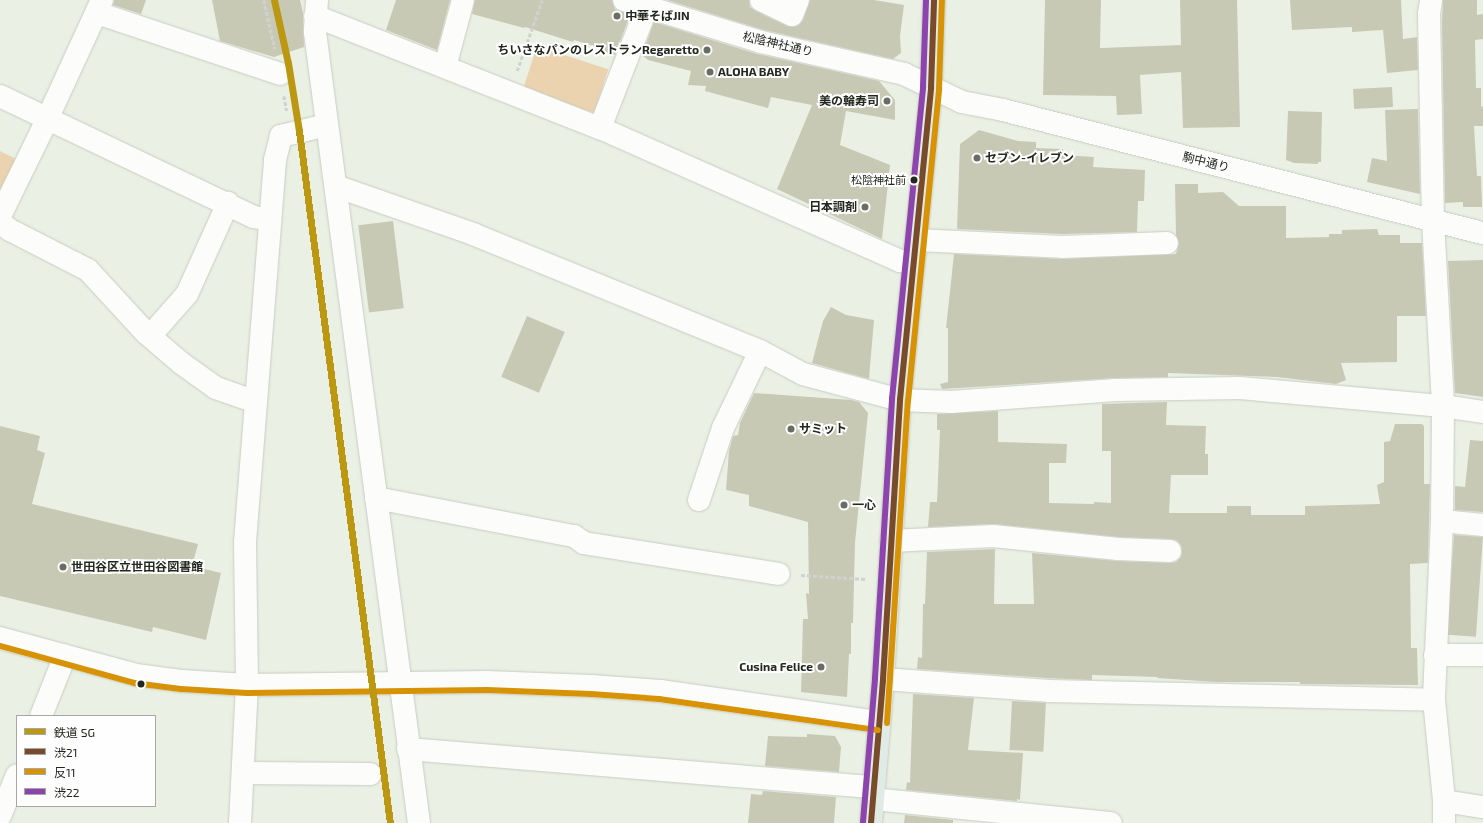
<!DOCTYPE html>
<html>
<head>
<meta charset="utf-8">
<style>
	body { margin:0 }
	#map { position:relative; width:1483px; height:823px; overflow:hidden; background:#eaf1e4; font-family:"Exo 2","Noto Sans JP",sans-serif }
	div>[style] { position:absolute }
	.green>* { inset:0; background:#ecd3b0; transform-origin:0 0 }
	.building>* { inset:0; background:#c8c9b5; transform-origin:0 0 }
	.path>* { height:2.5px; margin-top:-1.25px; transform-origin:0; background:repeating-linear-gradient(90deg,#d0d2cf 0 4px,transparent 0 6px) }
	.roads { filter:drop-shadow(0 0 1px #c7ccc2) drop-shadow(0 0 1px #c7ccc2) }
	.minor>* { height:22px; margin:-11px; padding:0 11px; transform-origin:11px; border-radius:11px; background:#fcfdfb }
	.major>* { height:22px; margin:-11px; padding:0 11px; transform-origin:11px; border-radius:11px; background:#e1ebe5 }
	.bus-1>* { height:6px; margin:-3px; padding:0 3px; transform-origin:3px; border-radius:3px; background:#7a4b2a }
	.bus-2>* { height:6px; margin:-3px; padding:0 3px; transform-origin:3px; border-radius:3px; background:#d79305 }
	.bus-3>* { height:6px; margin:-3px; padding:0 3px; transform-origin:3px; border-radius:3px; background:#8e44ad }
	.rail-1>* { height:7px; margin:-3.5px; padding:0 3.5px; transform-origin:3.5px; border-radius:3.5px; background:#bb9712 }
	.dots>* { width:11px; height:11px; translate:-50% -50%; box-sizing:border-box; border:2px solid #fefefe; border-radius:50% }
	span { translate:-50% -50%; white-space:nowrap; text-align:center; line-height:1.15; -webkit-text-stroke:4px #fefefe; paint-order:stroke }
	.bus-label { font-size:11px; color:#23281f }
	.right { translate:-100% -50%; text-align:right }
	.poi-label { font-size:12px; color:#23281f; font-weight:700 }
	.left { translate:0 -50%; text-align:left }
	.street-label { font-size:12px; color:#23281f }
	.legend { position:absolute; left:16px; top:715px; width:140px; height:92px; box-sizing:border-box; background:#fefefe; border:1px solid #a6a8a5; margin:0; padding:5px 7px; list-style:none; font-size:12px; color:#23281f }
	.legend li { display:flex; align-items:center; gap:8px; height:20px }
	.legend b { width:20px; border:1px solid #a6a8a5 }
</style>
</head>
<body>
<div id="map">
	<div class="green">
		<div style="left:537px;top:46px;width:75px;height:46px;rotate:18deg"></div>
		<div style="clip-path:polygon(0 151px,20px 161px,0 199px)"></div>
	</div>
	<div class="building">
		<div style="clip-path:polygon(114px 0,146px 0,141px 14px,113px 5px)"></div>
		<div style="clip-path:polygon(212px 0,300px 0,303px 13px,304px 47px,274px 57px,220px 41px)"></div>
		<div style="clip-path:polygon(396px 0,450px 0,437px 50px,386px 30px)"></div>
		<div style="clip-path:polygon(475px 0,612px 0,615px 9px,630px 15px,615px 55px,610px 55px,603px 49px,574px 40px,573px 42px,525px 27px,524px 28px,472px 14px)"></div>
		<div style="clip-path:polygon(667px 0,749px 0,750px 7px,756px 11px,787px 26px,793px 27px,799px 25px,803px 20px,810px 0,874px 0,904px 5px,900px 36px,901px 53px,893px 59px,764px 30px)"></div>
		<div style="clip-path:polygon(1045px 0,1101px 0,1100px 48px,1181px 45px,1180px 0,1237px 0,1240px 127px,1183px 128px,1181px 72px,1140px 75px,1142px 114px,1117px 115px,1116px 96px,1043px 95px)"></div>
		<div style="clip-path:polygon(1290px 0,1401px 0,1403px 39px,1417px 37px,1418px 70px,1387px 73px,1383px 30px,1352px 32px,1352px 27px,1292px 30px)"></div>
		<div style="clip-path:polygon(1443px 0,1477px 0,1477px 15px,1483px 14px,1483px 39px,1475px 40px,1476px 88px,1481px 88px,1481px 107px,1483px 106px,1483px 126px,1474px 126px,1477px 176px,1481px 176px,1482px 207px,1463px 207px,1463px 202px,1445px 203px,1442px 23px)"></div>
		<div style="clip-path:polygon(654px 22px,757px 54px,879px 81px,895px 100px,895px 120px,846px 111px,840px 145px,890px 165px,882px 239px,777px 189px,812px 105px,771px 97px,768px 108px,705px 91px,706px 86px,688px 85px,691px 71px,648px 60px,642px 55px)"></div>
		<div style="left:1392px;top:87px;width:20px;height:39px;rotate:87deg"></div>
		<div style="clip-path:polygon(1418px 109px,1420px 194px,1367px 182px,1372px 158px,1387px 161px,1385px 110px)"></div>
		<div style="clip-path:polygon(1288px 111px,1322px 112px,1321px 162px,1318px 162px,1318px 164px,1294px 163px,1286px 160px)"></div>
		<div style="clip-path:polygon(979px 130px,1018px 141px,1036px 142px,1036px 148px,1063px 149px,1063px 155px,1094px 157px,1093px 167px,1145px 170px,1144px 201px,1138px 201px,1137px 232px,1062px 234px,957px 229px,960px 144px)"></div>
		<div style="clip-path:polygon(1175px 184px,1198px 184px,1198px 193px,1223px 192px,1239px 206px,1286px 206px,1286px 238px,1329px 237px,1329px 234px,1342px 234px,1342px 230px,1377px 229px,1379px 235px,1400px 235px,1400px 243px,1422px 243px,1426px 316px,1397px 316px,1397px 362px,1341px 363px,1346px 380px,1336px 384px,1277px 377px,1168px 373px,1168px 377px,1115px 378px,942px 389px,940px 384px,948px 382px,948px 328px,946px 328px,954px 254px,1062px 259px,1176px 254px,1179px 243px,1176px 235px)"></div>
		<div style="left:393px;top:221px;width:88px;height:35px;rotate:83deg"></div>
		<div style="clip-path:polygon(1483px 260px,1483px 397px,1455px 393px,1448px 261px)"></div>
		<div style="clip-path:polygon(831px 307px,846px 315px,874px 320px,869px 379px,812px 363px,823px 321px)"></div>
		<div style="left:527px;top:316px;width:41px;height:66px;rotate:23deg"></div>
		<div style="clip-path:polygon(754px 393px,851px 400px,859px 402px,868px 413px,855px 543px,853px 623px,851px 623px,851px 654px,849px 654px,847px 697px,801px 692px,803px 619px,808px 619px,806px 593px,809px 594px,808px 522px,749px 506px,749px 495px,726px 490px,729px 451px,733px 436px,738px 435px,740px 423px)"></div>
		<div style="clip-path:polygon(1167px 402px,1166px 425px,1206px 426px,1205px 454px,1208px 454px,1208px 475px,1171px 475px,1169px 513px,1227px 513px,1227px 506px,1251px 506px,1251px 515px,1305px 515px,1305px 506px,1380px 504px,1377px 485px,1384px 482px,1384px 442px,1390px 441px,1395px 424px,1422px 424px,1424px 426px,1424px 484px,1430px 484px,1428px 563px,1410px 564px,1411px 648px,1417px 648px,1418px 685px,1300px 684px,1300px 682px,1216px 682px,1157px 678px,1158px 677px,1092px 675px,1092px 680px,1047px 678px,917px 669px,918px 657px,922px 658px,923px 604px,925px 604px,927px 552px,995px 549px,994px 604px,1034px 604px,1032px 553px,1117px 561px,1170px 563px,1176px 562px,1181px 557px,1182px 552px,1181px 545px,1176px 540px,1170px 539px,1119px 537px,994px 524px,928px 527px,930px 502px,937px 502px,940px 430px,937px 430px,937px 414px,998px 411px,998px 442px,1067px 444px,1066px 463px,1049px 463px,1049px 503px,1094px 504px,1094px 502px,1111px 503px,1111px 451px,1102px 451px,1102px 404px)"></div>
		<div style="clip-path:polygon(0 426px,40px 436px,37px 450px,45px 453px,32px 504px,198px 544px,192px 566px,221px 573px,206px 640px,153px 627px,152px 632px,0 596px)"></div>
		<div style="clip-path:polygon(1470px 440px,1483px 441px,1483px 512px,1455px 510px,1455px 486px,1465px 487px)"></div>
		<div style="left:1454px;top:535px;width:29px;height:100px;rotate:4deg"></div>
		<div style="clip-path:polygon(913px 694px,974px 698px,968px 750px,1023px 753px,1020px 800px,1017px 799px,1017px 801px,906px 790px,907px 782px,910px 783px)"></div>
		<div style="left:1012px;top:701px;width:34px;height:49px;rotate:3deg"></div>
		<div style="clip-path:polygon(807px 734px,835px 736px,841px 747px,839px 772px,765px 766px,768px 736px,807px 737px)"></div>
		<div style="clip-path:polygon(763px 791px,836px 797px,834px 823px,748px 823px,751px 794px,762px 795px)"></div>
		<div style="clip-path:polygon(905px 815px,953px 820px,953px 823px,904px 823px)"></div>
	</div>
	<div class="path">
		<div style="left:264px;top:0;width:50px;rotate:77.3deg"></div>
		<div style="left:517px;top:71px;width:75px;rotate:-70.6deg"></div>
		<div style="left:284px;top:96px;width:15px;rotate:79deg"></div>
		<div style="left:801px;top:575px;width:65px;rotate:3.5deg"></div>
	</div>
	<div class="roads">
		<div class="minor">
			<div style="left:317px;top:0;width:32px;rotate:94deg"></div>
			<div style="left:315px;top:32px;width:798px;rotate:82.51deg"></div>
			<div style="left:624px;top:0;width:143px;rotate:17deg"></div>
			<div style="left:761px;top:42px;width:147px;rotate:12.6deg"></div>
			<div style="left:904px;top:74px;width:64px;rotate:25.8deg"></div>
			<div style="left:962px;top:102px;width:42px;rotate:11deg"></div>
			<div style="left:1003px;top:110px;width:496px;rotate:14.4deg"></div>
			<div style="left:761px;top:0;width:34px;rotate:26deg"></div>
			<div style="left:792px;top:15px;width:16px;rotate:-68deg"></div>
			<div style="left:1431px;top:0;width:14px;rotate:98deg"></div>
			<div style="left:1429px;top:14px;width:206px;rotate:88.9deg"></div>
			<div style="left:1433px;top:220px;width:186px;rotate:86.9deg"></div>
			<div style="left:1443px;top:406px;width:115px;rotate:90.5deg"></div>
			<div style="left:1442px;top:521px;width:179px;rotate:92.6deg"></div>
			<div style="left:1434px;top:700px;width:101px;rotate:84.3deg"></div>
			<div style="left:1444px;top:801px;width:22px;rotate:90deg"></div>
			<div style="left:97px;top:13px;width:193px;rotate:18.4deg"></div>
			<div style="left:315px;top:16px;width:306px;rotate:21.5deg"></div>
			<div style="left:600px;top:128px;width:328px;rotate:23.9deg"></div>
			<div style="left:900px;top:261px;width:14px;rotate:4deg"></div>
			<div style="left:445px;top:67px;width:69px;rotate:-75deg"></div>
			<div style="left:0;top:96px;width:281px;rotate:25.5deg"></div>
			<div style="left:254px;top:217px;width:16px;rotate:11deg"></div>
			<div style="left:600px;top:128px;width:130px;rotate:-68.8deg"></div>
			<div style="left:337px;top:191px;width:7px;rotate:-16deg"></div>
			<div style="left:344px;top:189px;width:137px;rotate:19.2deg"></div>
			<div style="left:473px;top:234px;width:310px;rotate:22.2deg"></div>
			<div style="left:760px;top:351px;width:49px;rotate:28.1deg"></div>
			<div style="left:803px;top:374px;width:100px;rotate:15deg"></div>
			<div style="left:900px;top:400px;width:51px;rotate:2.2deg"></div>
			<div style="left:951px;top:402px;width:165px;rotate:-4.2deg"></div>
			<div style="left:1116px;top:390px;width:124px;rotate:-0.9deg"></div>
			<div style="left:1240px;top:388px;width:204px;rotate:5.1deg"></div>
			<div style="left:1443px;top:406px;width:40px;rotate:8.5deg"></div>
			<div style="left:0;top:216px;width:100px;rotate:-63.9deg"></div>
			<div style="left:44px;top:126px;width:139px;rotate:-65.3deg"></div>
			<div style="left:0;top:222px;width:13px;rotate:39deg"></div>
			<div style="left:10px;top:230px;width:88px;rotate:27.1deg"></div>
			<div style="left:88px;top:270px;width:86px;rotate:47.4deg"></div>
			<div style="left:146px;top:333px;width:46px;rotate:40.6deg"></div>
			<div style="left:181px;top:363px;width:43px;rotate:35.5deg"></div>
			<div style="left:216px;top:388px;width:42px;rotate:19.3deg"></div>
			<div style="left:916px;top:240px;width:146px;rotate:2.7deg"></div>
			<div style="left:1062px;top:247px;width:105px;rotate:-2.2deg"></div>
			<div style="left:150px;top:336px;width:56px;rotate:-48.6deg"></div>
			<div style="left:187px;top:294px;width:100px;rotate:-65.7deg"></div>
			<div style="left:376px;top:498px;width:202px;rotate:10.9deg"></div>
			<div style="left:574px;top:536px;width:12px;rotate:35deg"></div>
			<div style="left:584px;top:543px;width:197px;rotate:9deg"></div>
			<div style="left:699px;top:500px;width:76px;rotate:-71.6deg"></div>
			<div style="left:723px;top:428px;width:85px;rotate:-64.3deg"></div>
			<div style="left:1442px;top:521px;width:41px;rotate:5.6deg"></div>
			<div style="left:891px;top:541px;width:102px;rotate:-2.8deg"></div>
			<div style="left:993px;top:536px;width:126px;rotate:5.9deg"></div>
			<div style="left:1118px;top:549px;width:52px;rotate:2.2deg"></div>
			<div style="left:0;top:638px;width:141px;rotate:15.2deg"></div>
			<div style="left:136px;top:675px;width:45px;rotate:7.6deg"></div>
			<div style="left:181px;top:681px;width:66px;rotate:3.5deg"></div>
			<div style="left:247px;top:685px;width:240px;rotate:-0.7deg"></div>
			<div style="left:487px;top:682px;width:104px;rotate:2.2deg"></div>
			<div style="left:591px;top:686px;width:69px;rotate:4.1deg"></div>
			<div style="left:660px;top:691px;width:221px;rotate:8.1deg"></div>
			<div style="left:1435px;top:655px;width:48px"></div>
			<div style="left:883px;top:679px;width:166px;rotate:4.1deg"></div>
			<div style="left:1049px;top:691px;width:385px;rotate:1.3deg"></div>
			<div style="left:41px;top:716px;width:65px;rotate:-68.2deg"></div>
			<div style="left:408px;top:749px;width:467px;rotate:4.7deg"></div>
			<div style="left:244px;top:773px;width:126px;rotate:0.5deg"></div>
			<div style="left:873px;top:799px;width:239px;rotate:5.8deg"></div>
			<div style="left:1444px;top:801px;width:39px;rotate:9deg"></div>
			<div style="left:0;top:816px;width:44px;rotate:-67.5deg"></div>
			<div style="left:240px;top:823px;width:138px;rotate:-87.1deg"></div>
			<div style="left:247px;top:685px;width:143px;rotate:-90.8deg"></div>
			<div style="left:245px;top:542px;width:383px;rotate:-85.5deg"></div>
			<div style="left:275px;top:160px;width:25px;rotate:-76deg"></div>
			<div style="left:281px;top:136px;width:47px;rotate:-13.4deg"></div>
		</div>
		<div class="major">
			<div style="left:871px;top:823px;width:144px;rotate:-85.2deg"></div>
			<div style="left:883px;top:679px;width:280px;rotate:-86.5deg"></div>
			<div style="left:900px;top:400px;width:314px;rotate:-84.3deg"></div>
			<div style="left:931px;top:88px;width:88px;rotate:-88deg"></div>
		</div>
	</div>
	<div class="bus-1">
		<div style="left:871px;top:823px;width:144px;rotate:-85.2deg"></div>
		<div style="left:883px;top:679px;width:280px;rotate:-86.5deg"></div>
		<div style="left:900px;top:400px;width:314px;rotate:-84.3deg"></div>
		<div style="left:931px;top:88px;width:88px;rotate:-88deg"></div>
	</div>
	<div class="bus-2">
		<div style="left:0;top:646px;width:139px;rotate:15.4deg"></div>
		<div style="left:134px;top:683px;width:47px;rotate:7.3deg"></div>
		<div style="left:181px;top:689px;width:66px;rotate:3.5deg"></div>
		<div style="left:247px;top:693px;width:240px;rotate:-0.7deg"></div>
		<div style="left:487px;top:690px;width:104px;rotate:2.2deg"></div>
		<div style="left:591px;top:694px;width:68px;rotate:4.2deg"></div>
		<div style="left:659px;top:699px;width:221px;rotate:8.1deg"></div>
		<div style="left:887px;top:723px;width:323px;rotate:-86.3deg"></div>
		<div style="left:908px;top:401px;width:314px;rotate:-84.3deg"></div>
		<div style="left:939px;top:89px;width:89px;rotate:-88.1deg"></div>
	</div>
	<div class="bus-3">
		<div style="left:863px;top:822px;width:144px;rotate:-85.2deg"></div>
		<div style="left:875px;top:678px;width:280px;rotate:-86.5deg"></div>
		<div style="left:892px;top:399px;width:314px;rotate:-84.3deg"></div>
		<div style="left:923px;top:87px;width:87px;rotate:-88deg"></div>
	</div>
	<div class="rail-1">
		<div style="left:274px;top:0;width:65px;rotate:77.5deg"></div>
		<div style="left:288px;top:63px;width:69px;rotate:80.8deg"></div>
		<div style="left:299px;top:131px;width:698px;rotate:82.51deg"></div>
	</div>
	<div class="dots">
		<div style="left:617px;top:16px;background:#696e64"></div>
		<div style="left:707px;top:50px;background:#696e64"></div>
		<div style="left:710px;top:72px;background:#696e64"></div>
		<div style="left:887px;top:101px;background:#696e64"></div>
		<div style="left:977px;top:158px;background:#696e64"></div>
		<div style="left:914px;top:180px;background:#23281f"></div>
		<div style="left:865px;top:207px;background:#696e64"></div>
		<div style="left:791px;top:429px;background:#696e64"></div>
		<div style="left:844px;top:505px;background:#696e64"></div>
		<div style="left:63px;top:567px;background:#696e64"></div>
		<div style="left:821px;top:667px;background:#696e64"></div>
		<div style="left:141px;top:684px;background:#23281f"></div>
	</div>
	<div class="bus-label">
		<span class="right" style="left:906px;top:180px">松陰神社前</span>
	</div>
	<div class="poi-label">
		<span class="left" style="left:625px;top:16px">中華そばJIN</span>
		<span class="right" style="left:699px;top:50px">ちいさなパンのレストランRegaretto</span>
		<span class="left" style="left:718px;top:72px">ALOHA BABY</span>
		<span class="right" style="left:879px;top:101px">美の輪寿司</span>
		<span class="left" style="left:985px;top:158px">セブン-イレブン</span>
		<span class="right" style="left:857px;top:207px">日本調剤</span>
		<span class="left" style="left:799px;top:429px">サミット</span>
		<span class="left" style="left:852px;top:505px">一心</span>
		<span class="left" style="left:71px;top:567px">世田谷区立世田谷図書館</span>
		<span class="right" style="left:813px;top:667px">Cusina Felice</span>
	</div>
	<div class="street-label">
		<span style="left:778px;top:44px;rotate:13deg">松陰神社通り</span>
		<span style="left:1206px;top:162px;rotate:14deg">駒中通り</span>
	</div>
	<ul class="legend">
	<li><b style="height:5px;background:#bb9712"></b>鉄道 SG</li>
	<li><b style="height:5px;background:#7a4b2a"></b>渋21</li>
	<li><b style="height:5px;background:#d79305"></b>反11</li>
	<li><b style="height:5px;background:#8e44ad"></b>渋22</li>
	</ul>
</div>
</body>
</html>
